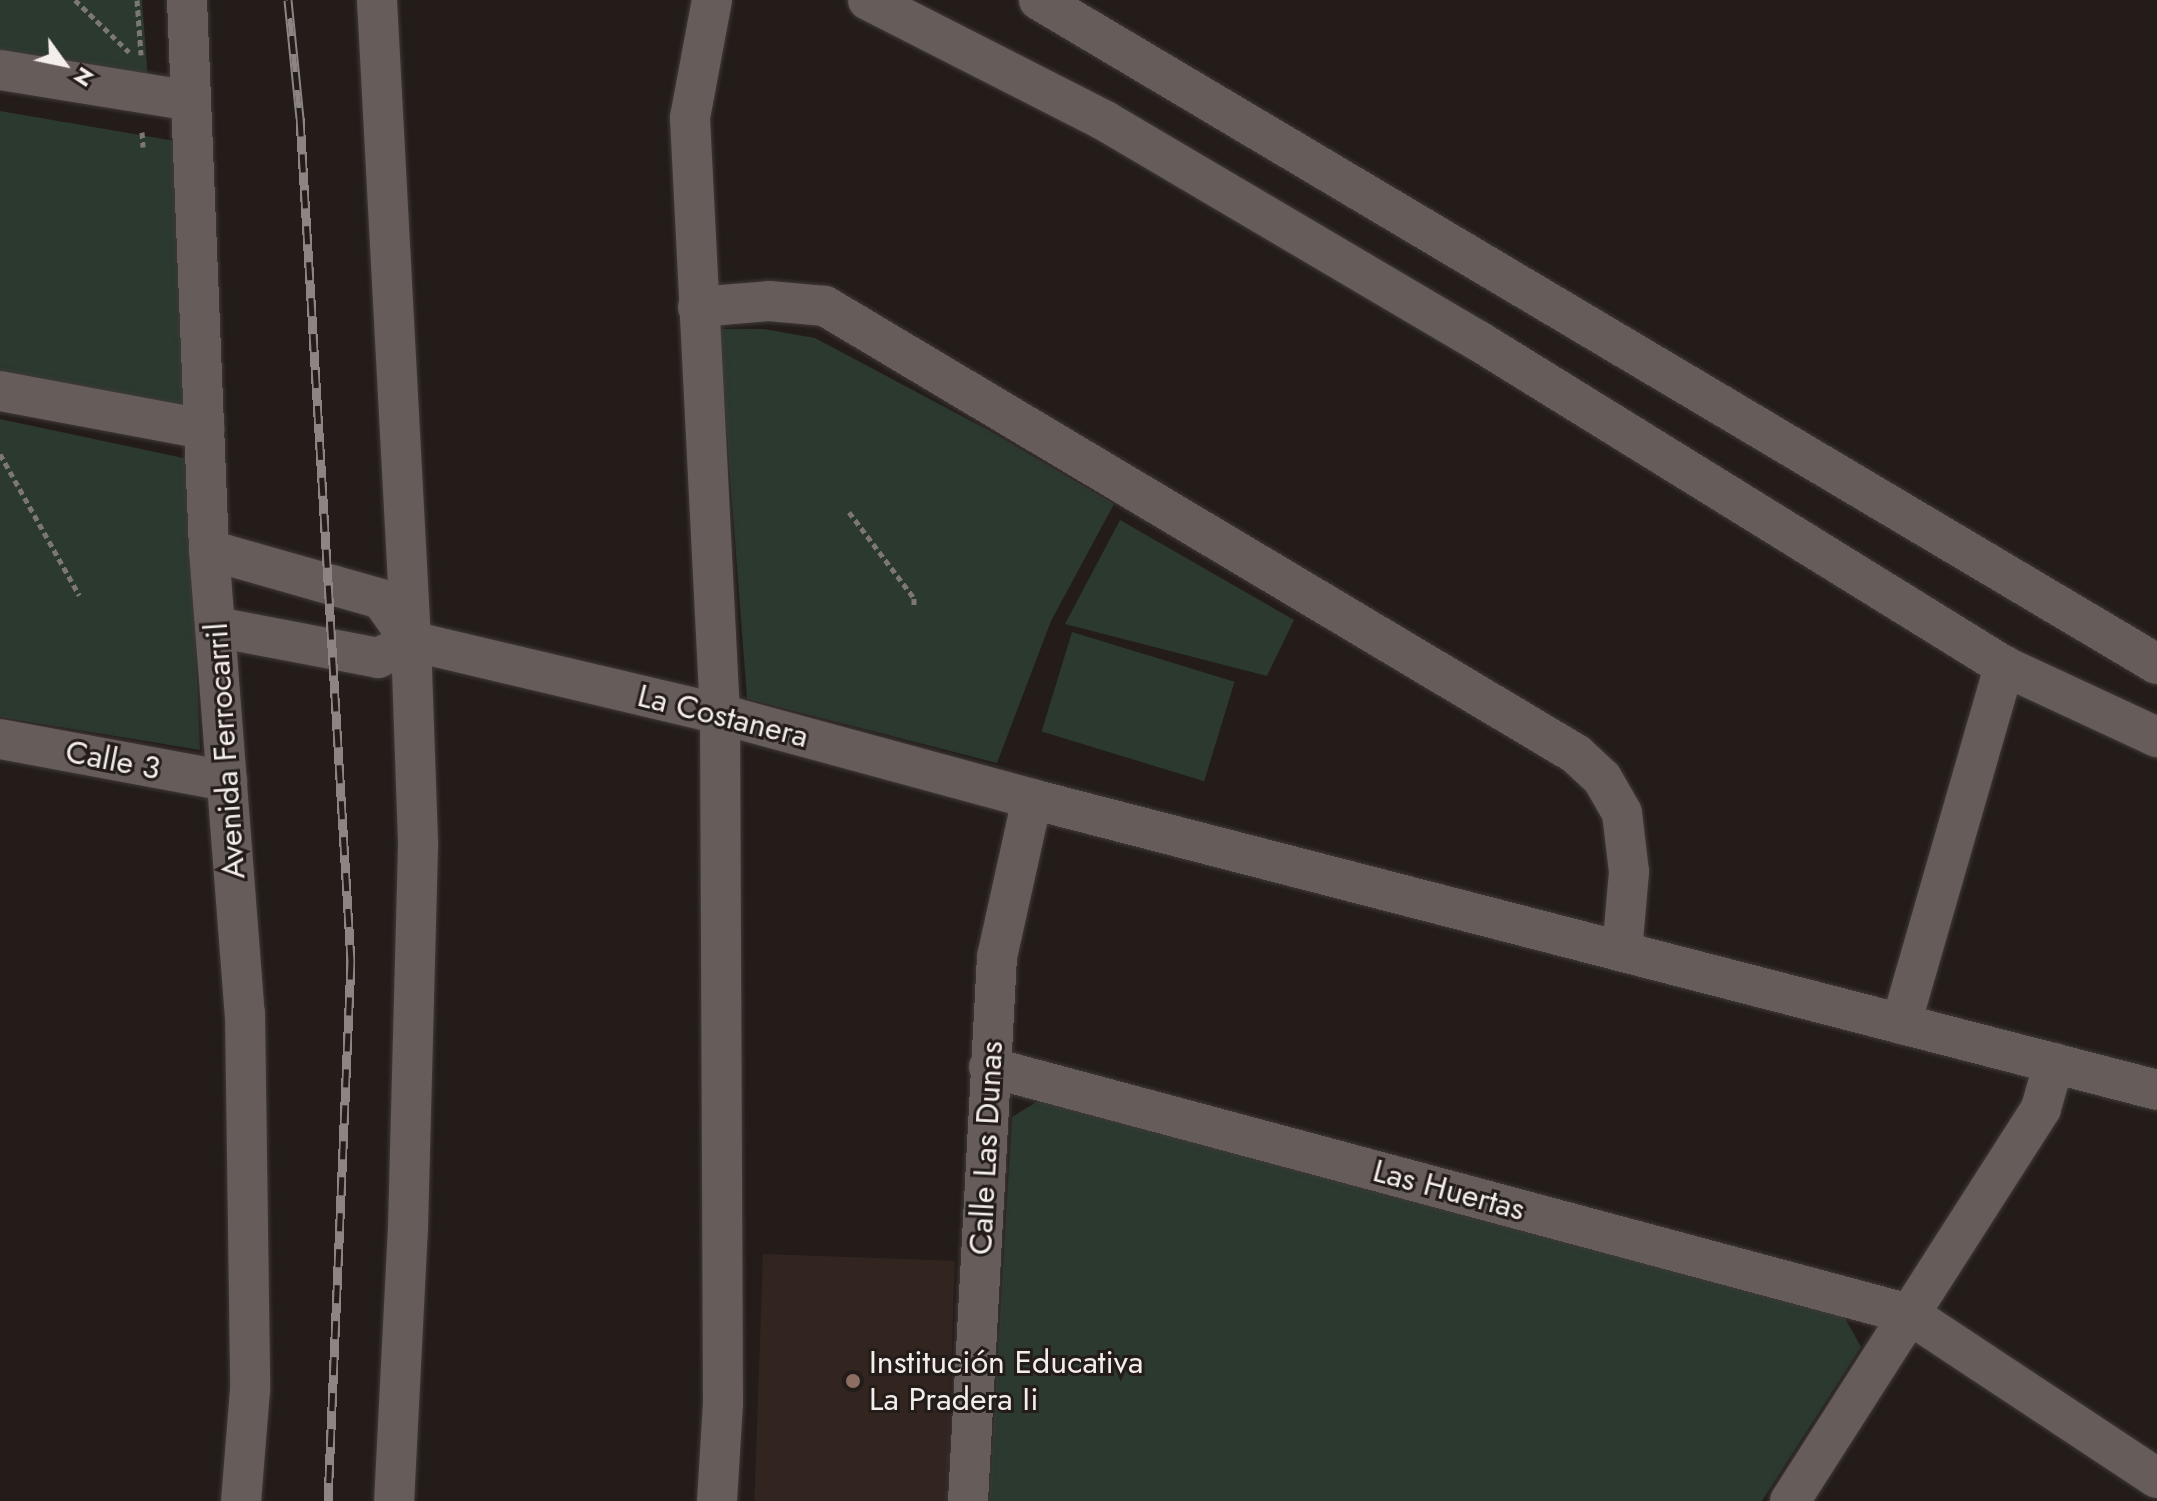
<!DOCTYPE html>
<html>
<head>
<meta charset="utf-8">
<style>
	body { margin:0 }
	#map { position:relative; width:2157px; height:1501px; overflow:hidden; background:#231c19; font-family:Jost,sans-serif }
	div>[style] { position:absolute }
	.built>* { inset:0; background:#322520; transform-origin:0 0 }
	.green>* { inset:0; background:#2b392f; transform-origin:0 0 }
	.path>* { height:5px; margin-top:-2.5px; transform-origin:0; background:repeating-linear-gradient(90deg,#7d7774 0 6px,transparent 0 10px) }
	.roads { filter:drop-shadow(0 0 2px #3f3938) drop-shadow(0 0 2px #3f3938) }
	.minor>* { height:40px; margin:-20px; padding:0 20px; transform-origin:20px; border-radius:20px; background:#665d5a }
	.rail>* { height:9px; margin-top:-4.5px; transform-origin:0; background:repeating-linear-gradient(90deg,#231c19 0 18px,#8c8583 0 36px); box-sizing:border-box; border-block:2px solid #8c8583 }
	.dots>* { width:22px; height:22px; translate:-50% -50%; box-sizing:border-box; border:4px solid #231c19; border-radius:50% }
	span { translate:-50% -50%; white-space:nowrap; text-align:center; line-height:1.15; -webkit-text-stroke:6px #231c19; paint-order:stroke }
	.street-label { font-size:32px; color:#f3edeb }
	.poi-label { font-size:32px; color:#f3edeb }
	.left { translate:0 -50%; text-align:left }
	.north { position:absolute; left:24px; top:24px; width:80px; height:80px; -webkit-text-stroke:6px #231c19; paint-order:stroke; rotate:123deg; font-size:22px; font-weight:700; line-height:32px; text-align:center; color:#f3edeb }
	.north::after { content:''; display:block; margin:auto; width:28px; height:36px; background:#f3edeb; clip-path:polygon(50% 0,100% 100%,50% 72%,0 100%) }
</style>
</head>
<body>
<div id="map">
	<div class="built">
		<div style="left:763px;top:1254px;width:192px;height:247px;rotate:2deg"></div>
	</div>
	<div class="green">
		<div style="clip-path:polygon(0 0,142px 0,148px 80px,0 50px)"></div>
		<div style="clip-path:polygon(0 111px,181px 142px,186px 407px,0 372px)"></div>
		<div style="clip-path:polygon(719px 329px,764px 329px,815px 338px,988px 430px,1114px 504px,1051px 621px,997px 763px,747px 699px)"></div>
		<div style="clip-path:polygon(0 419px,188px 459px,200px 750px,0 717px)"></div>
		<div style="clip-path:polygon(1120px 520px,1294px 620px,1267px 676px,1065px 624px)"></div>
		<div style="left:1072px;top:632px;width:170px;height:104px;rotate:17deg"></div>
		<div style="clip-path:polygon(1041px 1099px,1840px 1309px,1861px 1347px,1762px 1501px,989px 1501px,1012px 1117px)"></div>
	</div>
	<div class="path">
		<div style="left:75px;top:0;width:75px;rotate:43.9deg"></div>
		<div style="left:137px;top:0;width:55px;rotate:85.8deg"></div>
		<div style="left:142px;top:132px;width:15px;rotate:86deg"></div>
		<div style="left:0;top:454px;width:162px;rotate:60.7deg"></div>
		<div style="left:849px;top:512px;width:108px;rotate:52.9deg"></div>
		<div style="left:914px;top:598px;width:8px;rotate:90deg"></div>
	</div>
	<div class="roads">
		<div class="minor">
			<div style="left:187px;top:0;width:550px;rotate:87.71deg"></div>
			<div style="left:209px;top:550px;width:464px;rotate:85.6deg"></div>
			<div style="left:245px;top:1013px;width:377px;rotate:89.2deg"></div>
			<div style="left:250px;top:1390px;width:111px;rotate:94.6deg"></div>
			<div style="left:377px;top:0;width:642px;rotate:86.96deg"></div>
			<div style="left:411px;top:641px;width:205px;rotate:88deg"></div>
			<div style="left:418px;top:846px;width:381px;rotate:91.5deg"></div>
			<div style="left:408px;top:1227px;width:274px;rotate:92.9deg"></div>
			<div style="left:712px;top:0;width:120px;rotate:100.6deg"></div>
			<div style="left:690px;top:118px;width:597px;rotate:87.12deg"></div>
			<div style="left:720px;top:714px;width:689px;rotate:89.75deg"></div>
			<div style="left:723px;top:1403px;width:98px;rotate:93.5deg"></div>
			<div style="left:868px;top:0;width:266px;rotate:27deg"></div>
			<div style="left:1105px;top:121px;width:432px;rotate:30.5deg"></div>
			<div style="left:1477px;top:340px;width:620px;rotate:31.74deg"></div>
			<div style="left:2004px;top:666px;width:169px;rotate:24.9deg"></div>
			<div style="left:1039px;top:0;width:1300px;rotate:30.71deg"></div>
			<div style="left:0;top:70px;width:193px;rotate:9.2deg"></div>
			<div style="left:698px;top:307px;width:71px;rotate:-4.8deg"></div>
			<div style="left:769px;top:301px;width:56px;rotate:5.1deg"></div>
			<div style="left:825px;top:306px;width:874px;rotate:30.82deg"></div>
			<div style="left:1576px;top:754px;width:35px;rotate:43deg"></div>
			<div style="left:1602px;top:778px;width:40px;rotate:60.3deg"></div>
			<div style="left:1622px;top:813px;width:59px;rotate:83.2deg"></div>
			<div style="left:1629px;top:872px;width:80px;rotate:95deg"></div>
			<div style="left:0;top:391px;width:208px;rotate:10.6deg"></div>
			<div style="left:209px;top:550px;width:179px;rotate:15.9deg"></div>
			<div style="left:381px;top:599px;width:52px;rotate:54.5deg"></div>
			<div style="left:216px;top:627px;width:165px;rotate:10.8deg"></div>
			<div style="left:378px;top:658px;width:37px;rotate:-27deg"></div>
			<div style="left:411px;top:641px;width:318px;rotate:13.3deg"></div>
			<div style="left:720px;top:714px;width:323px;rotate:15.2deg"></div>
			<div style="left:1032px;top:799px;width:1162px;rotate:14.5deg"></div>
			<div style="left:0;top:739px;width:231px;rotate:10.5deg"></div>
			<div style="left:1901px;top:1024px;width:373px;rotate:-73.9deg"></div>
			<div style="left:989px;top:1067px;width:953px;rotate:15.03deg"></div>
			<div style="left:1909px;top:1314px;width:297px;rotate:33.5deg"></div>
			<div style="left:968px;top:1501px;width:545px;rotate:-86.95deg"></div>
			<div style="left:997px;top:957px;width:162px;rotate:-77.5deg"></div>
			<div style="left:1790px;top:1501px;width:466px;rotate:-57.4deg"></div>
			<div style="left:2041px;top:1108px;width:47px;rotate:-73.9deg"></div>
		</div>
	</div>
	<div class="rail">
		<div style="left:288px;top:0;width:119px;rotate:84.2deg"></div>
		<div style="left:300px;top:118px;width:845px;rotate:86.54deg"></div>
		<div style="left:351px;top:961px;width:540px;rotate:92.44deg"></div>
	</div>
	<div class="dots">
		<div style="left:853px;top:1381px;background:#8d6e63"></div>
	</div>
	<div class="street-label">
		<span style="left:723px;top:716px;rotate:14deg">La Costanera</span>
		<span style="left:225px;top:751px;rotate:-94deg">Avenida Ferrocarril</span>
		<span style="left:113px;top:760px;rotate:11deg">Calle 3</span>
		<span style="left:986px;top:1148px;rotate:-87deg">Calle Las Dunas</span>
		<span style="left:1449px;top:1190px;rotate:15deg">Las Huertas</span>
	</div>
	<div class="poi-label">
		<span class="left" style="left:869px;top:1381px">Institución Educativa<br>La Pradera Ii</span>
	</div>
	<div class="north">N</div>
</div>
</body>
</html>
